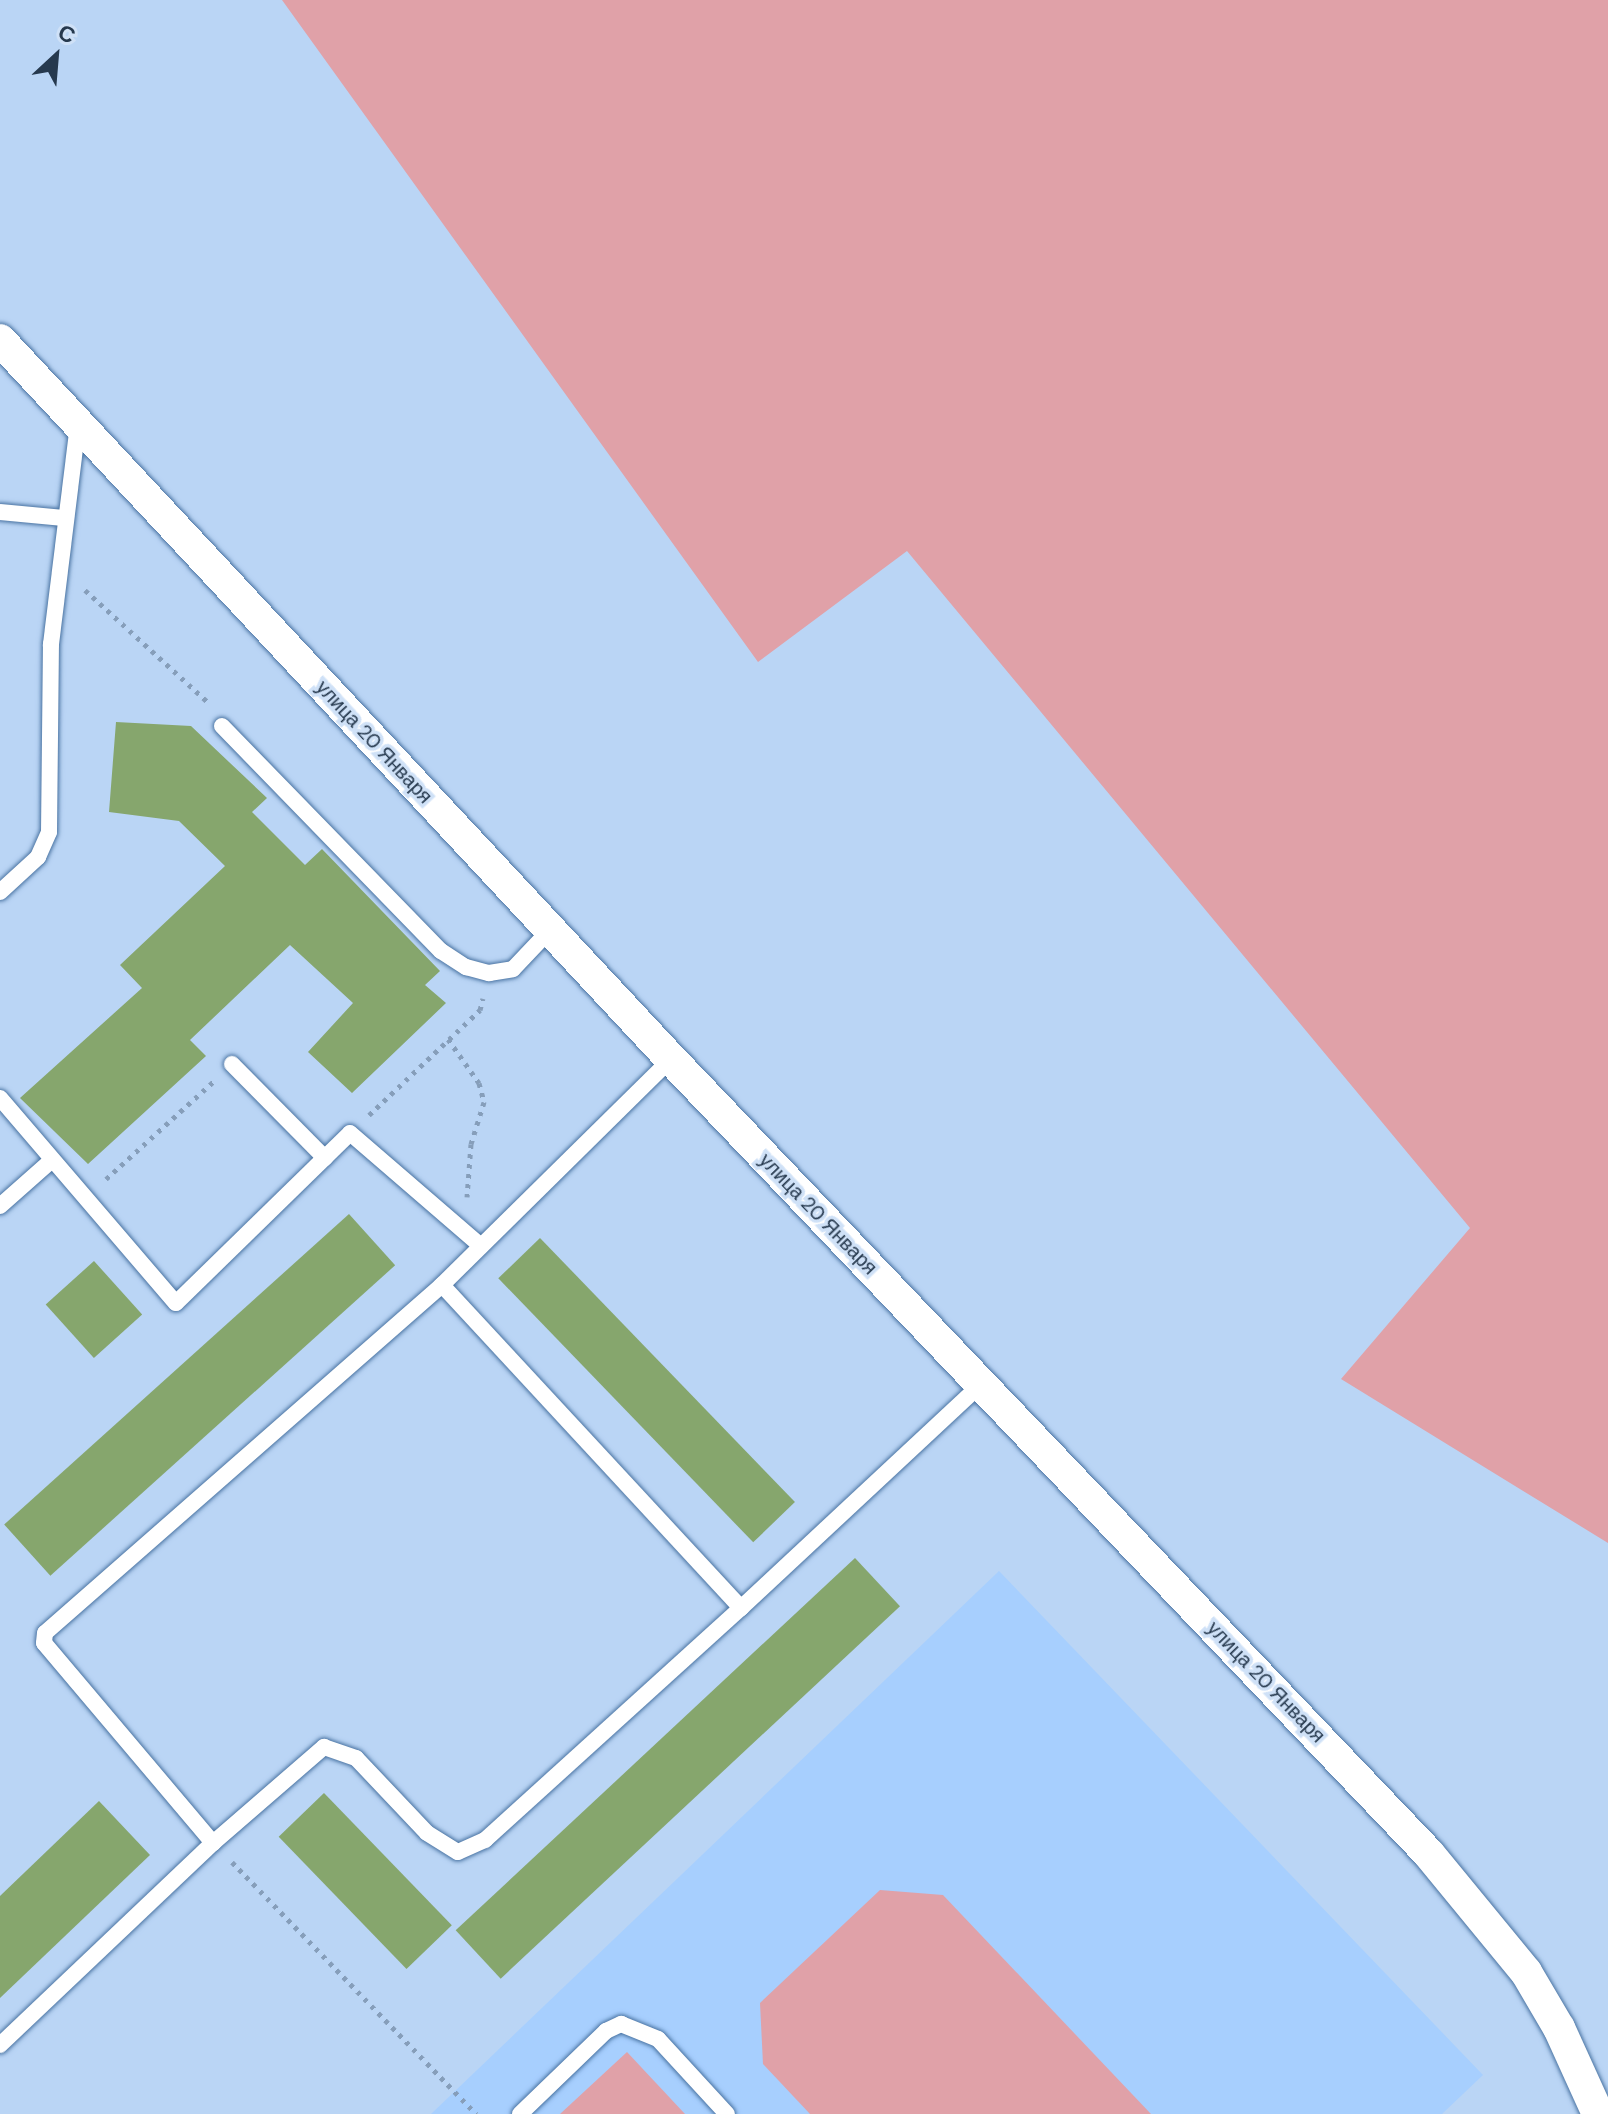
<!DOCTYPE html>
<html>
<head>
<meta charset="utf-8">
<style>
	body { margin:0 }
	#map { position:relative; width:1608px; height:2114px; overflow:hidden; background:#bad5f5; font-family:"DM Sans",sans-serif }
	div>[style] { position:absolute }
	.built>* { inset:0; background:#a7cffe }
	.green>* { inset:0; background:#e0a1a8 }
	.building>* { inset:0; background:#86a66d; transform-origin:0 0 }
	.path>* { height:5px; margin-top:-2.5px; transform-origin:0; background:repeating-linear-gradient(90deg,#869eba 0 4px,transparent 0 10px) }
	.roads { filter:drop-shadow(0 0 2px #4973a2) drop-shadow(0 0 2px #4973a2) }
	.service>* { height:16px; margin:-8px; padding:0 8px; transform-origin:8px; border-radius:8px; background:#fff }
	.minor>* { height:32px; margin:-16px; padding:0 16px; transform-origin:16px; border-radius:16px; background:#fff }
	span { translate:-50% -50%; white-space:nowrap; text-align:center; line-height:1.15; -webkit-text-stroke:7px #cfe1f7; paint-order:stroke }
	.street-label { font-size:20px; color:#26394e }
	.north { position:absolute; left:16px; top:16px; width:80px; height:80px; -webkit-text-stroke:6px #cfe1f7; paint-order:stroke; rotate:26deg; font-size:22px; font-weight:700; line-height:32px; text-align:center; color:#26394e }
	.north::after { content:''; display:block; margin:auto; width:28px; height:36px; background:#26394e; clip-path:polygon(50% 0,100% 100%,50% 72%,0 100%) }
</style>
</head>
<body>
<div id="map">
	<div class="built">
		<div style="clip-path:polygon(999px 1571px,1483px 2075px,1442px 2114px,431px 2114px)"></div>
	</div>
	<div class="green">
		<div style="clip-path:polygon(282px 0,1608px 0,1608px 1543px,1341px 1379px,1470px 1228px,907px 551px,758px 662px)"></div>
		<div style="clip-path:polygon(880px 1890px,943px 1895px,1151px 2114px,810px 2114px,763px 2064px,760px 2003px)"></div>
		<div style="clip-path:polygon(627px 2052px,685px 2114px,560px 2114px)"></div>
	</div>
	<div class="building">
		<div style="clip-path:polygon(116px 722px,191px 726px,267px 798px,252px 812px,305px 865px,322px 849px,440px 971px,425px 985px,446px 1003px,352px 1093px,308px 1052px,353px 1003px,290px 945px,190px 1040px,206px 1056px,88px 1164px,20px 1098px,142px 988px,120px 965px,225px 866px,179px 821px,109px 812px)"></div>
		<div style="left:349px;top:1214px;width:69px;height:464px;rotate:48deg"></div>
		<div style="left:540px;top:1238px;width:367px;height:58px;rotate:46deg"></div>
		<div style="left:94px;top:1261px;width:72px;height:65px;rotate:48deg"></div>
		<div style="left:855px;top:1558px;width:66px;height:546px;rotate:47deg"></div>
		<div style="left:324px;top:1793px;width:184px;height:63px;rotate:46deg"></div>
		<div style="clip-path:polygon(99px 1801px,150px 1855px,0 1998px,0 1896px)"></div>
	</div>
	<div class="path">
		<div style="left:85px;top:590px;width:169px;rotate:42.4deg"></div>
		<div style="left:448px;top:1039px;width:54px;rotate:54.8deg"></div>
		<div style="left:479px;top:1083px;width:20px;rotate:75deg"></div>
		<div style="left:484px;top:1102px;width:44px;rotate:107.2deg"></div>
		<div style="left:471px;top:1144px;width:53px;rotate:94.3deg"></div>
		<div style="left:369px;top:1115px;width:153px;rotate:-43.4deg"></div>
		<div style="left:480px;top:1010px;width:12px;rotate:-76deg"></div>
		<div style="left:106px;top:1179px;width:146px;rotate:-42.2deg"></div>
		<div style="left:232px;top:1862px;width:351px;rotate:45.9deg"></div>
	</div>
	<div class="roads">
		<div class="service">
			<div style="left:0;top:512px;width:64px;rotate:5.4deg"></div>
			<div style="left:222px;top:726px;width:314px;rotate:45.8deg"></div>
			<div style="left:441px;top:951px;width:30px;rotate:33deg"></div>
			<div style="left:466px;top:967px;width:24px;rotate:15deg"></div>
			<div style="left:489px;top:973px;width:24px;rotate:-9deg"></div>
			<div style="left:513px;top:969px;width:54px;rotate:-46.5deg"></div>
			<div style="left:0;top:892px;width:52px;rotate:-42.6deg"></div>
			<div style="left:38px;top:857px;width:27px;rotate:-66deg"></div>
			<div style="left:49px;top:832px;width:188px;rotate:-89.4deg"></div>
			<div style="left:51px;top:644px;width:221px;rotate:-83deg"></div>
			<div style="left:671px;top:1059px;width:322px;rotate:135.4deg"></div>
			<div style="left:442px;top:1285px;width:528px;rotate:138.76deg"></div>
			<div style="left:45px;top:1633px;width:10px;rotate:96deg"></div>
			<div style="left:44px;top:1643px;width:262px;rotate:49.8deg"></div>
			<div style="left:213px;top:1843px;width:147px;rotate:-40.9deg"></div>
			<div style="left:324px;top:1747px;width:34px;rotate:19deg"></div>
			<div style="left:356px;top:1758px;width:103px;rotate:46.6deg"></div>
			<div style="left:427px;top:1833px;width:36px;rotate:32deg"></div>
			<div style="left:458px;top:1852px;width:30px;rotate:-24deg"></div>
			<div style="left:485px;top:1840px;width:345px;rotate:-42.2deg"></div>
			<div style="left:232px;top:1064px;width:132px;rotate:45.3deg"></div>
			<div style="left:0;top:1098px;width:270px;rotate:49.4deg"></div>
			<div style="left:176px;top:1303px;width:243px;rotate:-44.3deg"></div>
			<div style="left:350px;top:1133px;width:173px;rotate:40.8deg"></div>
			<div style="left:0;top:1206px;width:69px;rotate:-41.5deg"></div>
			<div style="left:442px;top:1285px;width:440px;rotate:47.2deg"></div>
			<div style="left:741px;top:1608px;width:328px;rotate:-43deg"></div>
			<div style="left:0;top:2045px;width:294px;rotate:-43.5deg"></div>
			<div style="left:520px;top:2114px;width:120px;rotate:-44deg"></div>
			<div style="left:606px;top:2031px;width:17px;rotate:-25deg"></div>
			<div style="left:621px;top:2024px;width:40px;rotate:22deg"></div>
			<div style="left:658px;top:2039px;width:102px;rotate:47.4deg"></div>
		</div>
		<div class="minor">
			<div style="left:0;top:340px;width:983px;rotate:46.98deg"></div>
			<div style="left:671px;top:1059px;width:1098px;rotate:46.36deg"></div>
			<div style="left:1429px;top:1854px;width:153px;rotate:50.6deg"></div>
			<div style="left:1526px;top:1972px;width:65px;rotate:59.5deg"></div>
			<div style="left:1559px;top:2028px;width:94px;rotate:65.6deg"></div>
		</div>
	</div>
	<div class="street-label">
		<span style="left:374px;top:742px;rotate:47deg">улица 20 Января</span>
		<span style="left:818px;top:1214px;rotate:46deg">улица 20 Января</span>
		<span style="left:1266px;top:1682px;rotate:46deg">улица 20 Января</span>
	</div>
	<div class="north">С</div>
</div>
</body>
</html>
